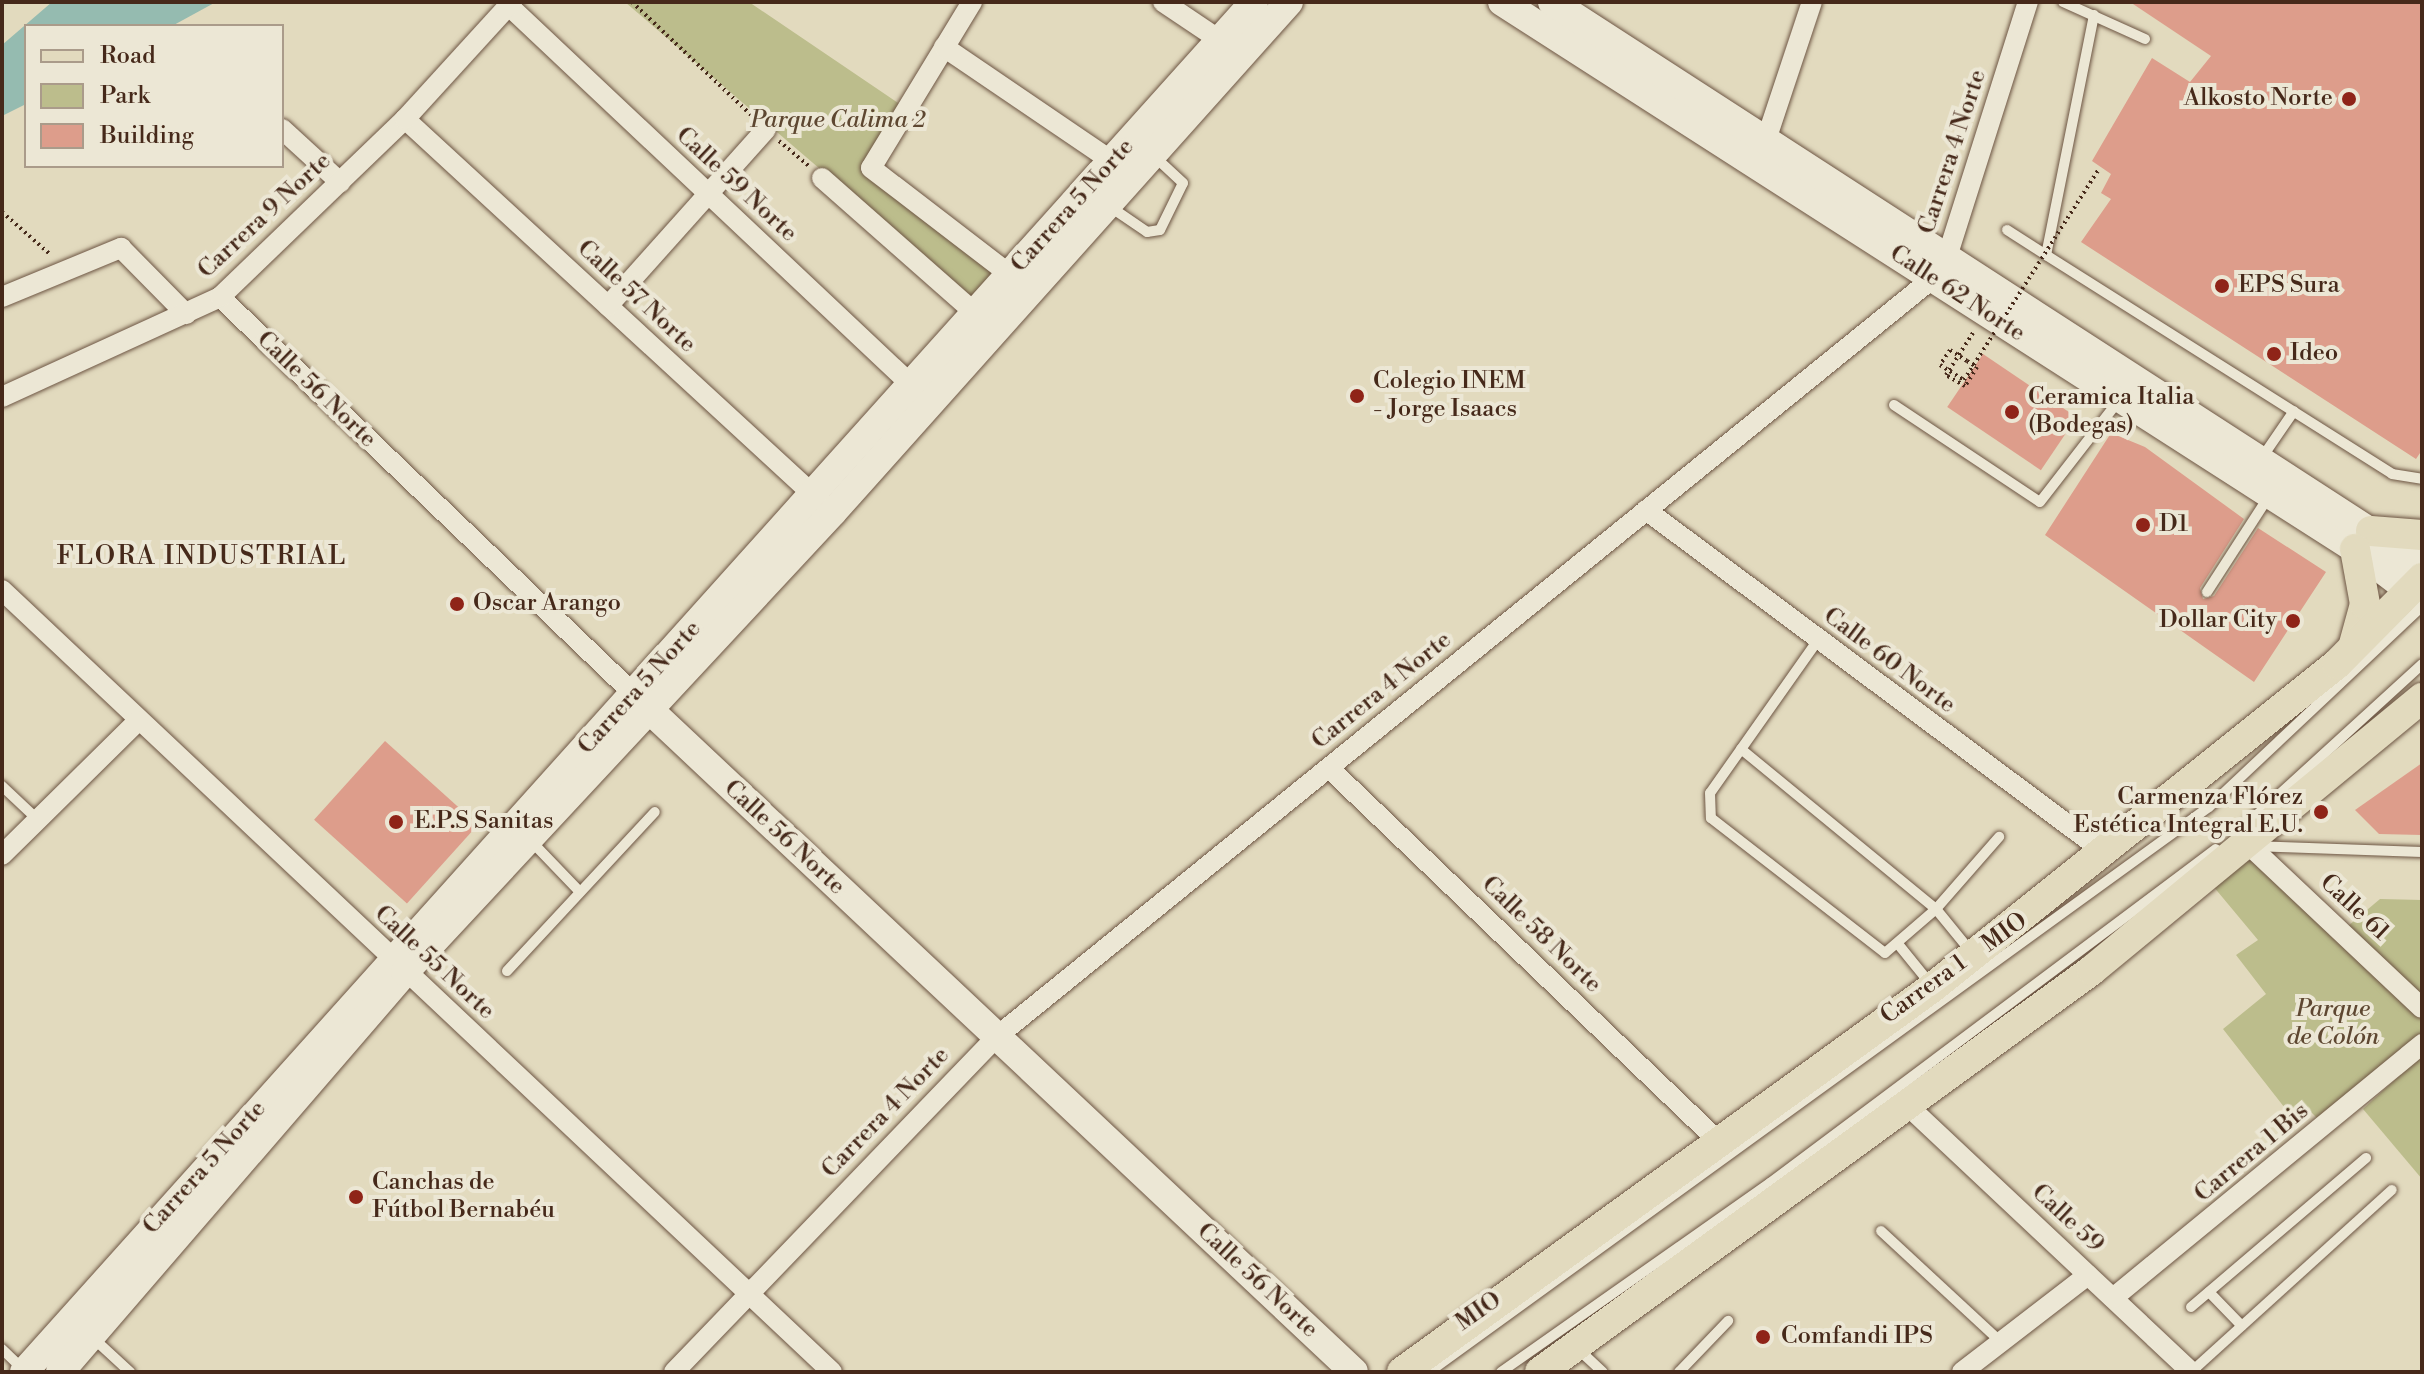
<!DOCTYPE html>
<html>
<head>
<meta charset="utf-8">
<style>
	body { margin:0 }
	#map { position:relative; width:2424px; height:1374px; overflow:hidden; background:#e2dabe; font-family:"Libre Bodoni",serif }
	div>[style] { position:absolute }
	.green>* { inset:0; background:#bcbd8c }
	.water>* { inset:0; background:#95bbb0 }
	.building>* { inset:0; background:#dd9d8b; transform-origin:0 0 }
	.path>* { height:4px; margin-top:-2px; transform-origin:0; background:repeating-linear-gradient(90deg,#46291a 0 2px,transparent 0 6px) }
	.roads { filter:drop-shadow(0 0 2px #6d5543) drop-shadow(0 0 2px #6d5543) }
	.lane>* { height:10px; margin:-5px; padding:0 5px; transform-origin:5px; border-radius:5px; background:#ece7d5 }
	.street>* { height:20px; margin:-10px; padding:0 10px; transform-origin:10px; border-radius:10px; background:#ece7d5 }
	.secondary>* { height:28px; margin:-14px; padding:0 14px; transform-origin:14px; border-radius:14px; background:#ece7d5 }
	.primary>* { height:30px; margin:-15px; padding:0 15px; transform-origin:15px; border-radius:15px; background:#e2dabe }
	.path-bridge>* { height:4px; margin-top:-2px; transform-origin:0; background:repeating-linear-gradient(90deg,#46291a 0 2px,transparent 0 6px) }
	.dots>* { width:22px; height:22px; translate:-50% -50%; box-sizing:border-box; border:4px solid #ece7d5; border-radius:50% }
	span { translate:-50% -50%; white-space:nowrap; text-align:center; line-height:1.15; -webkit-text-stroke:8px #ece7d5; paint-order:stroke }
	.poi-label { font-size:24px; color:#46291a }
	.right { translate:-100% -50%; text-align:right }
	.left { translate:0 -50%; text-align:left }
	.park-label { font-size:24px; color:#5e4731; font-style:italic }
	.street-label { font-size:24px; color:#46291a }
	.neighbourhood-label { font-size:26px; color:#46291a; letter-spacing:2px }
	.frame { position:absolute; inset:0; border:4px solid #46291a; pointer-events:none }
	.legend { position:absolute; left:24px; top:24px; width:260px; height:144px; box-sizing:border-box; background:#ece7d5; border:2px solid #aa9b8a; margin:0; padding:10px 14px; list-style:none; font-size:24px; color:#46291a }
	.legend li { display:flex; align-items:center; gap:16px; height:40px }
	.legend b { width:40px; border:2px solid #aa9b8a }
</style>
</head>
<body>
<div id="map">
	<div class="green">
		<div style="clip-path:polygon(625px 2px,749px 2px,907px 109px,871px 168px,1001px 267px,974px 301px)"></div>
		<div style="clip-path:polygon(2250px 846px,2422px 1008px,2422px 1044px,2325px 1126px,2305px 1106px,2292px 1117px,2223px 1029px,2266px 994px,2236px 955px,2258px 940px,2208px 880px)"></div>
		<div style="clip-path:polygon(2380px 899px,2422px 900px,2422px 996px,2348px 926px)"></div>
		<div style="clip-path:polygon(2422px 1055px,2422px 1179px,2363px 1109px)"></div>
	</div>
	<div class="water">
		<div style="clip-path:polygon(52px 2px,216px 2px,172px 26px,26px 26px,26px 104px,2px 116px,2px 45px)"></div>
	</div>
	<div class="building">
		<div style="clip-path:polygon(2130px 2px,2422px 2px,2422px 450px,2416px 459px,2081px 242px,2111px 199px,2101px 193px,2111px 174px,2092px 161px,2152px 58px,2190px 82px,2211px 56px)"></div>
		<div style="left:1983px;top:354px;width:113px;height:64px;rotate:34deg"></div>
		<div style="clip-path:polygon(2111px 433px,2145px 447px,2244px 519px,2200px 588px,2203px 599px,2214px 596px,2258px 528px,2326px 572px,2254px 682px,2045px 535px)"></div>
		<div style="left:385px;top:741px;width:125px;height:106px;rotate:42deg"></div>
		<div style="clip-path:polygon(2422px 763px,2422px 835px,2379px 834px,2355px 810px)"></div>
	</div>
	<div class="path">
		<div style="left:632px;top:2px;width:166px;rotate:43.5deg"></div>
		<div style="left:779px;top:141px;width:39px;rotate:40deg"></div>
		<div style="left:2px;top:212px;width:65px;rotate:41.3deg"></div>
		<div style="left:1967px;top:361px;width:12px;rotate:31deg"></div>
		<div style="left:1977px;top:367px;width:22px;rotate:122deg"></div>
		<div style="left:1965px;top:386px;width:22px;rotate:-150deg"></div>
		<div style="left:1946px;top:375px;width:50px;rotate:-57.3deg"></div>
	</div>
	<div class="roads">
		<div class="lane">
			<div style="left:2063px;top:2px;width:90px;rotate:24.3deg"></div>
			<div style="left:2094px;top:15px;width:245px;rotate:101.3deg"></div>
			<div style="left:2046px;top:255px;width:409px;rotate:32.3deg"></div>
			<div style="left:2392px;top:474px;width:30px;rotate:9deg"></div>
			<div style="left:1109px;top:206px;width:46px;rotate:34.4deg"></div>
			<div style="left:1147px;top:232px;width:13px;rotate:-9deg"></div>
			<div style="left:1160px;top:230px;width:52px;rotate:-63.9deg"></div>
			<div style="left:1183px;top:183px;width:41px;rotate:-137deg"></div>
			<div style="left:2007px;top:230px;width:46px;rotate:32.7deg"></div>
			<div style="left:1894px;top:405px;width:175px;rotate:33.6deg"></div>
			<div style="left:2040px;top:502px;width:129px;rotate:-52.2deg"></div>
			<div style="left:2261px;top:459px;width:58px;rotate:-55.5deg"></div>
			<div style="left:2207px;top:592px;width:114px;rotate:-57.1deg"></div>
			<div style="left:1818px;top:640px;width:187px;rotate:125.2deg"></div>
			<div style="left:1710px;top:793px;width:25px;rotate:88deg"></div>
			<div style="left:1711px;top:818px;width:220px;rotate:37.8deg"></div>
			<div style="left:1885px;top:953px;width:67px;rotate:-40.8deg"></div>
			<div style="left:1936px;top:909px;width:96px;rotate:-48.8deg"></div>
			<div style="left:1741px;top:749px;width:252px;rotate:39.4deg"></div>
			<div style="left:1936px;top:909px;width:57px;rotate:50.7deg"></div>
			<div style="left:2px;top:786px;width:47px;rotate:43.3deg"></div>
			<div style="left:2247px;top:824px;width:237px;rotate:-42.4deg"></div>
			<div style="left:532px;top:842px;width:69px;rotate:46.2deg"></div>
			<div style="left:2252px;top:846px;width:170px;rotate:2deg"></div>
			<div style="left:1898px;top:944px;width:54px;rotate:51deg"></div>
			<div style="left:507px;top:971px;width:217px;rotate:-47.1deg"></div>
			<div style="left:1881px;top:1231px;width:163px;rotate:42.8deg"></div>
			<div style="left:2209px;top:1292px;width:47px;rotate:45.9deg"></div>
			<div style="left:2191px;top:1307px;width:230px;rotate:-40.4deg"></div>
			<div style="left:92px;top:1337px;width:52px;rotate:42.6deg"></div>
			<div style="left:1577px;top:1348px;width:35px;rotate:43deg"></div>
			<div style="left:2px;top:1349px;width:30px;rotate:44deg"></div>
			<div style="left:1429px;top:1372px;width:963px;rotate:-35.92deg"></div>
			<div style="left:2209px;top:807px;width:293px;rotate:-43.3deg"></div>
			<div style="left:1501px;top:1372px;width:329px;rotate:-35.1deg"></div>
			<div style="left:1770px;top:1183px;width:557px;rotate:-36.83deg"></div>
			<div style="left:1679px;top:1372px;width:71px;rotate:-46.1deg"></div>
			<div style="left:2191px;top:1372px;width:271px;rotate:-42.2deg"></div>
		</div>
		<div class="street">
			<div style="left:972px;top:2px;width:194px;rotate:121.3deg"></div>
			<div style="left:871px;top:168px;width:185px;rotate:37.5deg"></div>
			<div style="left:1163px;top:2px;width:81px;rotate:33.9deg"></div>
			<div style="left:508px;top:5px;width:565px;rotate:43.28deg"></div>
			<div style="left:944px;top:47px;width:215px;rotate:34.2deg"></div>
			<div style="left:405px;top:119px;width:564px;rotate:42.63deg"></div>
			<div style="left:282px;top:129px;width:79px;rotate:42.4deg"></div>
			<div style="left:1766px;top:140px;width:145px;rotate:-71.6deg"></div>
			<div style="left:822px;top:178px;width:205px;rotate:41.4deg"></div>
			<div style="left:2px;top:297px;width:129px;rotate:-22.4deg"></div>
			<div style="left:121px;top:248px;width:93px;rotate:45.4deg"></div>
			<div style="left:220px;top:297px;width:576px;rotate:43.81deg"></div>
			<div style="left:608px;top:306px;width:237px;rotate:-48.2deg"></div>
			<div style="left:2px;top:397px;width:240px;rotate:-24.6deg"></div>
			<div style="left:220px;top:297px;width:257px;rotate:-43.9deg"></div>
			<div style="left:405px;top:119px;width:159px;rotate:-47.6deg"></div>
			<div style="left:1646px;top:510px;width:570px;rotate:36.73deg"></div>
			<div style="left:2px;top:590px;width:1140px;rotate:43.29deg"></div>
			<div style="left:1329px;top:768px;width:538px;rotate:43.79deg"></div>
			<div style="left:2250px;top:846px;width:236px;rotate:43.3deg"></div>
			<div style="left:2px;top:855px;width:191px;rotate:-44.6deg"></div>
			<div style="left:1907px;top:1105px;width:390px;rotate:43.2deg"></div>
			<div style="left:2113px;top:1298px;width:400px;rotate:-39.4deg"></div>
			<div style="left:674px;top:1372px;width:463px;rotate:-46.1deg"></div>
			<div style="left:995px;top:1038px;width:1206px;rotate:-39.01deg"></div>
			<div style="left:1932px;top:279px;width:27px;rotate:-56deg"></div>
			<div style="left:1947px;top:257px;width:268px;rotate:-72.4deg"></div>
			<div style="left:1962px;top:1372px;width:159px;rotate:-37.6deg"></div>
		</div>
		<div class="secondary">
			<div style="left:1502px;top:2px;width:1013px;rotate:32.67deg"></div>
			<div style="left:2355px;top:549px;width:84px;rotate:37.3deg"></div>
			<div style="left:1552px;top:2px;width:1036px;rotate:32.91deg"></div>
			<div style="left:639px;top:700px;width:981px;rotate:43.22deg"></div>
			<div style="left:24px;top:1372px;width:1841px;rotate:-48.08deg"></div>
			<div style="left:60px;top:1372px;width:528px;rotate:-49.22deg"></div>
			<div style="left:405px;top:972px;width:628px;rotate:-47.06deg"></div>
			<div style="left:833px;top:512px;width:684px;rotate:-48.2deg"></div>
		</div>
		<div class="primary">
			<div style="left:2371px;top:531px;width:51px;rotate:4.5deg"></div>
			<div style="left:2354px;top:644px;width:41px;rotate:-74.6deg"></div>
			<div style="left:2365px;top:604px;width:56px;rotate:-100.3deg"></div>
			<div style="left:1402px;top:1372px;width:656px;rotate:-35.94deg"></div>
			<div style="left:1933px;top:987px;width:517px;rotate:-38.64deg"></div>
			<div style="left:2337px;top:664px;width:121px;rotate:-45.3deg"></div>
			<div style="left:1540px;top:1372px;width:683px;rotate:-36.06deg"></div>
			<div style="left:2092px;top:970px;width:428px;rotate:-39.5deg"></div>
		</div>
	</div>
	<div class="path-bridge">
		<div style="left:1967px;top:361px;width:20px;rotate:-147deg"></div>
		<div style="left:1950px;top:350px;width:18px;rotate:124deg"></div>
		<div style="left:1940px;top:365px;width:28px;rotate:32deg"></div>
		<div style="left:1964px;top:380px;width:250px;rotate:-57.4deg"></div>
	</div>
	<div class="dots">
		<div style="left:2349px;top:99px;background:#8f2418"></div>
		<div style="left:2222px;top:286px;background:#8f2418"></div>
		<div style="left:2274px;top:354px;background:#8f2418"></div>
		<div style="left:1357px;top:396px;background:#8f2418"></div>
		<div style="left:2012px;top:412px;background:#8f2418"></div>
		<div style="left:2143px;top:525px;background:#8f2418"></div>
		<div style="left:457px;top:604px;background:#8f2418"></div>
		<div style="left:2293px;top:621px;background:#8f2418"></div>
		<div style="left:2321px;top:812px;background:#8f2418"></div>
		<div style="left:396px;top:822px;background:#8f2418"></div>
		<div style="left:356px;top:1197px;background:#8f2418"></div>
		<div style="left:1763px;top:1337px;background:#8f2418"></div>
	</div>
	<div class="poi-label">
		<span class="right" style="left:2333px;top:99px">Alkosto Norte</span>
		<span class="left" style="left:2238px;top:286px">EPS Sura</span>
		<span class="left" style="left:2290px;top:354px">Ideo</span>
		<span class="left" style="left:1373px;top:396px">Colegio INEM<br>- Jorge Isaacs</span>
		<span class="left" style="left:2028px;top:412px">Ceramica Italia<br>(Bodegas)</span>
		<span class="left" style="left:2159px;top:525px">D1</span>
		<span class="left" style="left:473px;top:604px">Oscar Arango</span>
		<span class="right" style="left:2277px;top:621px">Dollar City</span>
		<span class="right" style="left:2303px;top:812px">Carmenza Flórez<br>Estética Integral E.U.</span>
		<span class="left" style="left:414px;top:822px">E.P.S Sanitas</span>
		<span class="left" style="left:372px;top:1197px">Canchas de<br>Fútbol Bernabéu</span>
		<span class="left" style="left:1781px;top:1337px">Comfandi IPS</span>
	</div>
	<div class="park-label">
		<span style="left:838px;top:121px">Parque Calima 2</span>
		<span style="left:2333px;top:1024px">Parque<br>de Colón</span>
	</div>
	<div class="street-label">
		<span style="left:1953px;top:152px;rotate:-72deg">Carrera 4 Norte</span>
		<span style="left:736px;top:185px;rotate:43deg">Calle 59 Norte</span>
		<span style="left:1073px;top:206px;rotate:-48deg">Carrera 5 Norte</span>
		<span style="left:265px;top:216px;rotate:-43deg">Carrera 9 Norte</span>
		<span style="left:1957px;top:294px;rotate:33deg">Calle 62 Norte</span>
		<span style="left:636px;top:297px;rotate:43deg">Calle 57 Norte</span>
		<span style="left:316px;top:390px;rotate:44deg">Calle 56 Norte</span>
		<span style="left:1889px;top:661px;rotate:37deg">Calle 60 Norte</span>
		<span style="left:640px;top:688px;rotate:-48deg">Carrera 5 Norte</span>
		<span style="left:1382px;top:691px;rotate:-39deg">Carrera 4 Norte</span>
		<span style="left:784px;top:838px;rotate:43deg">Calle 56 Norte</span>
		<span style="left:2354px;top:908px;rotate:43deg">Calle 61</span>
		<span style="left:2005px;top:933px;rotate:-36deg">MIO</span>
		<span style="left:1541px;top:935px;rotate:44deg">Calle 58 Norte</span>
		<span style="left:434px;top:963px;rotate:43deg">Calle 55 Norte</span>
		<span style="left:1924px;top:990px;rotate:-36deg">Carrera 1</span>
		<span style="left:886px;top:1113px;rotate:-46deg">Carrera 4 Norte</span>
		<span style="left:2252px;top:1153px;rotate:-40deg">Carrera 1 Bis</span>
		<span style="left:205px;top:1168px;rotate:-48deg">Carrera 5 Norte</span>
		<span style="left:2067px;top:1219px;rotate:43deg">Calle 59</span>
		<span style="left:1257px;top:1281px;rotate:43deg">Calle 56 Norte</span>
		<span style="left:1479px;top:1312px;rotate:-35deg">MIO</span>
	</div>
	<div class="neighbourhood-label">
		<span style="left:202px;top:557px">FLORA INDUSTRIAL</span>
	</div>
	<div class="frame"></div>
	<ul class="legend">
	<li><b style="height:10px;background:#e2dabe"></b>Road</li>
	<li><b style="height:22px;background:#bcbd8c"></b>Park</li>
	<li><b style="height:22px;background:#dd9d8b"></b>Building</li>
	</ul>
</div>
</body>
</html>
